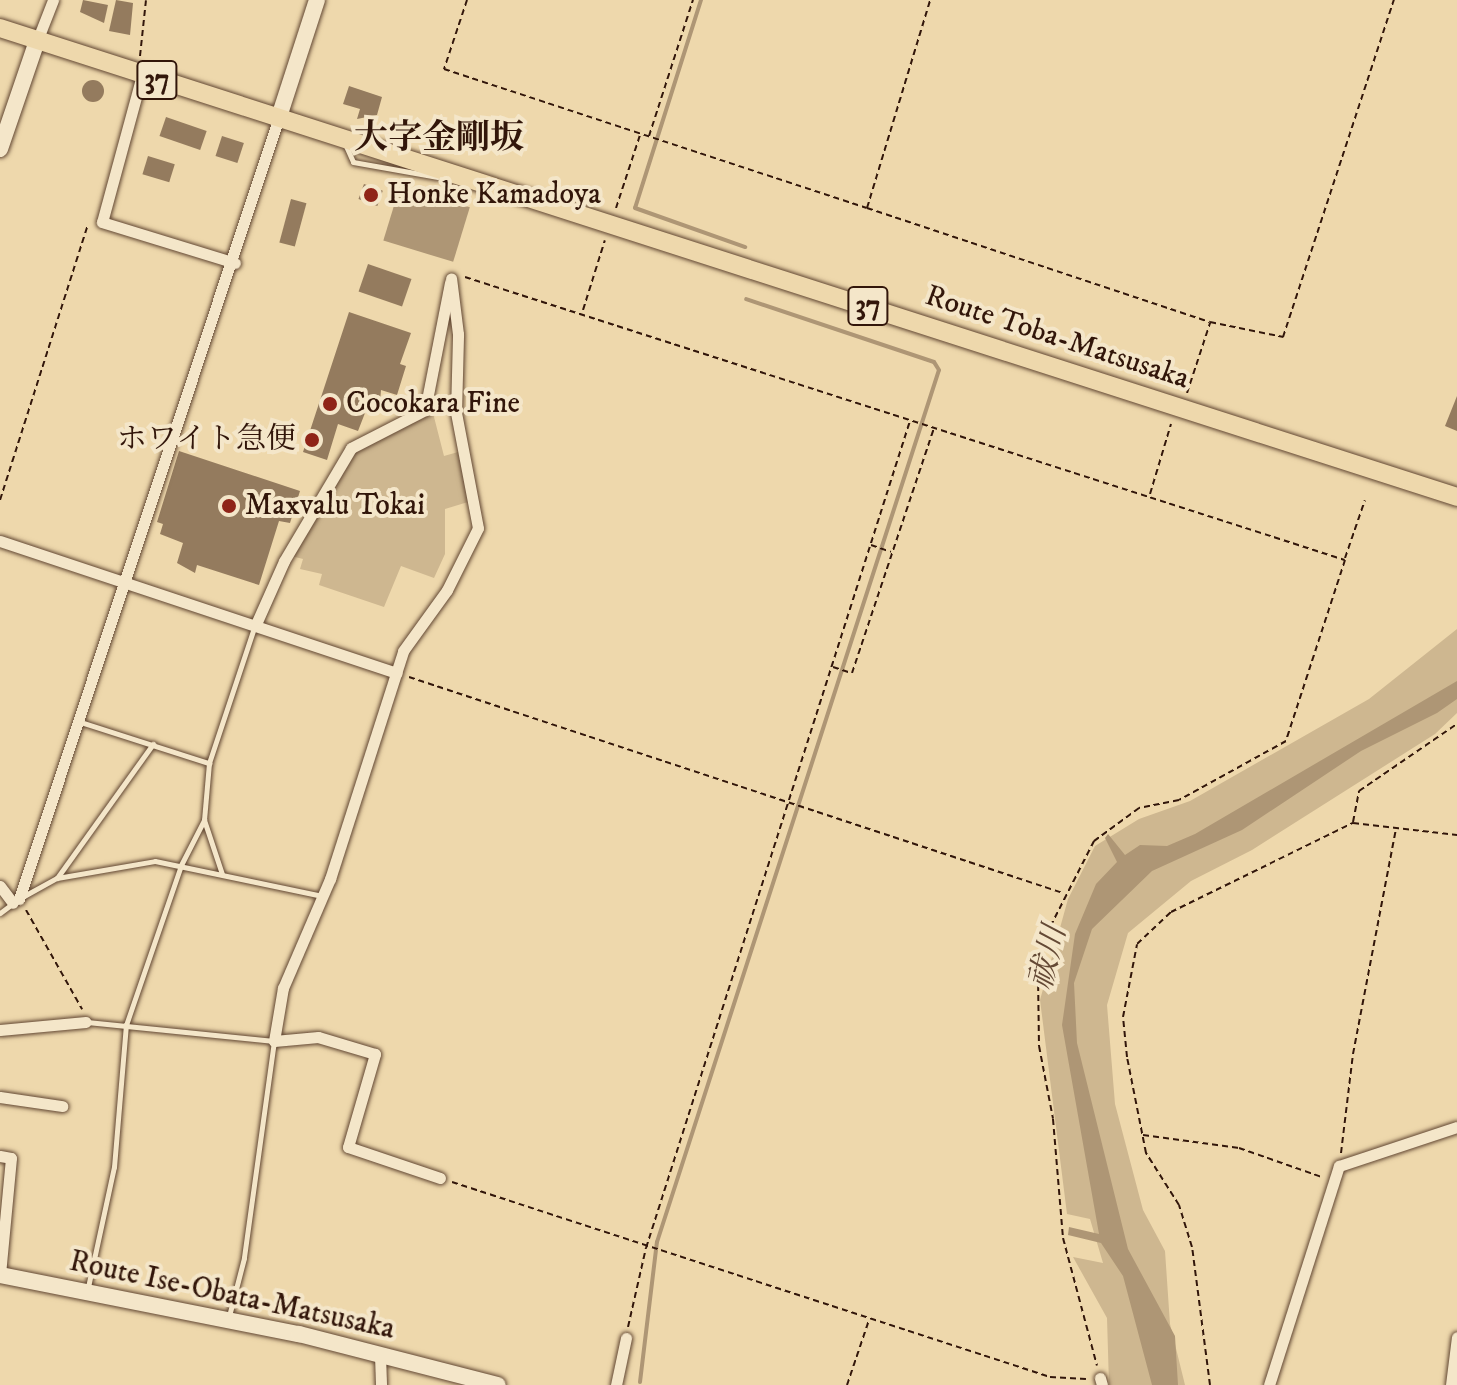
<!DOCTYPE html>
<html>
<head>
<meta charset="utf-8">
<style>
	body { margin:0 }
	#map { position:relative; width:1457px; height:1385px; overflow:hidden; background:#eed8ac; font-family:"IM FELL DW Pica","Noto Serif JP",serif }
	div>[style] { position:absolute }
	.green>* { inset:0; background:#ceb790 }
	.water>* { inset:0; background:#ae9675; transform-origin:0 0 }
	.stream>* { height:4px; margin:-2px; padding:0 2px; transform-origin:2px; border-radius:2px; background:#ae9675 }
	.building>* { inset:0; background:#947b5e; transform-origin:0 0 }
	.round { border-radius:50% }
	.path>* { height:2px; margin-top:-1px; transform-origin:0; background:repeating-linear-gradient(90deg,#32160a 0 6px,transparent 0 10px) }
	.roads { filter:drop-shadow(0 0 2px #614632) drop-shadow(0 0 2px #614632) }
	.lane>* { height:5px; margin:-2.5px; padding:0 2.5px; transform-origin:2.5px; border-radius:2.5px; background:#f4e6c9 }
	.street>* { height:11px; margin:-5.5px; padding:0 5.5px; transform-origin:5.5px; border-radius:5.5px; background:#f4e6c9 }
	.secondary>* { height:16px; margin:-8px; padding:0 8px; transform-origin:8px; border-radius:8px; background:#f4e6c9 }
	.primary>* { height:18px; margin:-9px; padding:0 9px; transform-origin:9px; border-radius:9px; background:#eed8ac }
	.dots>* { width:22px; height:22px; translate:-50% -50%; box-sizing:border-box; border:4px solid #f4e6c9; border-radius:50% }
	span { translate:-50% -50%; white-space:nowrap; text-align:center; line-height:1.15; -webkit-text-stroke:8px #f4e6c9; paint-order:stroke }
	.shield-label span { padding:2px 6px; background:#f4e6c9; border:2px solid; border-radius:6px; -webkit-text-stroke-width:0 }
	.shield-label { font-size:28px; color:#32160a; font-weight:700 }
	.poi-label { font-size:30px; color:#32160a }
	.left { translate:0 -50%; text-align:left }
	.right { translate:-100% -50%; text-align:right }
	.street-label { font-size:30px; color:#32160a }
	.water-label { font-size:32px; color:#644935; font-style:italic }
	.quarter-label { font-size:34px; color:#32160a; font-weight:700 }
</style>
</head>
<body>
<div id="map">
	<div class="green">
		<div style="clip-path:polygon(433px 413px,444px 456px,458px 452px,468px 502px,445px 509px,445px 554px,434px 578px,401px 566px,384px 607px,319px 585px,322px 574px,300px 569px,303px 559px,291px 556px,353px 452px)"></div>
		<div style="clip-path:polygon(1457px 629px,1457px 713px,1435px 734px,1252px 850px,1191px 881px,1128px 933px,1107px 1005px,1115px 1104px,1143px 1210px,1165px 1251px,1170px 1324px,1185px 1385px,1109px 1385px,1107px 1318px,1073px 1257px,1103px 1263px,1090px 1219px,1067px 1214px,1040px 1000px,1068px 899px,1095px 846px,1139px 819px,1190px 801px,1369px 699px)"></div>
	</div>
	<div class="water">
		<div style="left:400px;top:186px;width:73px;height:57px;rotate:17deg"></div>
		<div style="clip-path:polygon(1457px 681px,1457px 699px,1437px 713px,1361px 751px,1242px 830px,1152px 871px,1092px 929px,1074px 983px,1077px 1043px,1128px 1249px,1175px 1336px,1178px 1385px,1152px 1385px,1123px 1276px,1101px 1243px,1068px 1235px,1069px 1227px,1099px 1234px,1062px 1025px,1075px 934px,1096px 884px,1117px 862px,1105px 838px,1108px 834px,1125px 855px,1140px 845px,1167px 846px,1195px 834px)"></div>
	</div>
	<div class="stream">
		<div style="left:701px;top:0;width:218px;rotate:107.6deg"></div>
		<div style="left:635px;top:208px;width:117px;rotate:19.5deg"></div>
		<div style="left:640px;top:1382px;width:141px;rotate:-83.1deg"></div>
		<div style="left:657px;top:1242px;width:916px;rotate:-72.08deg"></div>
		<div style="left:939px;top:370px;width:9px;rotate:-122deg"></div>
		<div style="left:934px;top:362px;width:198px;rotate:-161.5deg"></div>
	</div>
	<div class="building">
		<div style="clip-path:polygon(83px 0,108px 5px,104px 23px,80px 12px)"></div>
		<div style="clip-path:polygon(116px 0,133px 3px,130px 35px,109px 31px)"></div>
		<div class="round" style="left:82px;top:80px;width:22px;height:22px"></div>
		<div style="clip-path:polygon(349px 86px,382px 97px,377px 115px,357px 119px,360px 109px,343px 104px)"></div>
		<div style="left:166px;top:117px;width:43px;height:20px;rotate:19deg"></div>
		<div style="left:222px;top:136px;width:23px;height:21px;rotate:18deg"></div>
		<div style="left:148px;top:156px;width:28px;height:19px;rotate:17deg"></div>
		<div style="left:364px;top:184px;width:20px;height:16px;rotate:20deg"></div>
		<div style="left:291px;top:199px;width:16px;height:45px;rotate:15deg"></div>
		<div style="left:368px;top:264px;width:46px;height:29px;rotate:19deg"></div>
		<div style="clip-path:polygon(349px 312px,411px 333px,400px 364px,406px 366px,397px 395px,381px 390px,379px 414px,365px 413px,358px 431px,338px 424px,327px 460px,303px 452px)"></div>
		<div style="clip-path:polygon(1457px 396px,1457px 431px,1445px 426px)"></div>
		<div style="clip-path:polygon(179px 451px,300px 491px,290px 523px,279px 521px,259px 585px,197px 565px,195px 573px,177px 563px,183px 543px,160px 534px,163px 524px,157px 522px)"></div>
	</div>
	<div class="path">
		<div style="left:467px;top:0;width:73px;rotate:108.4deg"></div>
		<div style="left:444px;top:69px;width:445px;rotate:18.2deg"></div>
		<div style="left:867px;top:208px;width:217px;rotate:-73.1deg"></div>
		<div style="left:140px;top:56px;width:56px;rotate:-83.9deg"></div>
		<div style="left:649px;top:136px;width:143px;rotate:-72.1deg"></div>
		<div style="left:616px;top:208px;width:77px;rotate:-71.8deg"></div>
		<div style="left:867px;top:208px;width:361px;rotate:18.4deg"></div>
		<div style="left:1210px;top:322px;width:75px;rotate:11.6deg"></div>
		<div style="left:1283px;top:337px;width:355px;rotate:-71.8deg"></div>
		<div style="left:465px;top:277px;width:924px;rotate:17.83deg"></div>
		<div style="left:1345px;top:560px;width:190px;rotate:108.1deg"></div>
		<div style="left:1286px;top:741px;width:122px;rotate:151.1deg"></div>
		<div style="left:1179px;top:800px;width:41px;rotate:168.7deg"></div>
		<div style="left:1139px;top:808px;width:56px;rotate:143.7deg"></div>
		<div style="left:1094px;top:841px;width:94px;rotate:117.1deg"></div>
		<div style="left:1051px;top:925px;width:52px;rotate:104.6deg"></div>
		<div style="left:1038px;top:975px;width:71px;rotate:89.2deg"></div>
		<div style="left:1039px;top:1046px;width:74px;rotate:79.1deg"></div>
		<div style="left:1053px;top:1119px;width:119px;rotate:85.2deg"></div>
		<div style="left:1063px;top:1238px;width:132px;rotate:75.1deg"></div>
		<div style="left:583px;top:310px;width:73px;rotate:-72.6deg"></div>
		<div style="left:1187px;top:393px;width:74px;rotate:-71.8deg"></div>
		<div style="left:1150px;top:494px;width:73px;rotate:-73.3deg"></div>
		<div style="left:0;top:500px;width:289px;rotate:-72.3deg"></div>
		<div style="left:871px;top:545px;width:21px;rotate:19deg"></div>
		<div style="left:1345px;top:558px;width:61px;rotate:-71deg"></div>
		<div style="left:833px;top:667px;width:20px;rotate:18deg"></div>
		<div style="left:852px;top:673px;width:258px;rotate:-71.5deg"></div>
		<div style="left:409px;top:677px;width:689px;rotate:18.28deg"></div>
		<div style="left:1353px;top:822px;width:32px;rotate:-79deg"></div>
		<div style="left:1359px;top:791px;width:119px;rotate:-34.4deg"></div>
		<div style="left:26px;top:910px;width:114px;rotate:60.5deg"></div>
		<div style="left:1143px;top:1135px;width:97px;rotate:7.7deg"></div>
		<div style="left:1239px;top:1148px;width:88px;rotate:19.3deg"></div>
		<div style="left:1341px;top:1153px;width:100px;rotate:-83.1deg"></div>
		<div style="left:1353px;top:1054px;width:229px;rotate:-79.2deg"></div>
		<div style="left:452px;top:1182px;width:629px;rotate:18.06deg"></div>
		<div style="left:1050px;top:1377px;width:36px;rotate:3deg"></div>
		<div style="left:628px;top:1327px;width:81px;rotate:-77.2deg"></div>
		<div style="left:646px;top:1248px;width:868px;rotate:-72.3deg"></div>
		<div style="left:847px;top:1385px;width:69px;rotate:-71.3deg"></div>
		<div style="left:1210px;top:1385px;width:139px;rotate:-97.4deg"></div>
		<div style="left:1192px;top:1247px;width:44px;rotate:-107.2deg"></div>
		<div style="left:1179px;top:1205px;width:62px;rotate:-122.4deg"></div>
		<div style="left:1146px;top:1153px;width:98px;rotate:-101.2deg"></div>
		<div style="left:1127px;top:1057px;width:40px;rotate:-95.7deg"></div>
		<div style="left:1123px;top:1017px;width:74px;rotate:-79.1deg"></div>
		<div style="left:1137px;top:944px;width:47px;rotate:-43.3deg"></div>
		<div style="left:1171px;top:912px;width:203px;rotate:-26.1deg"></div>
		<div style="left:1353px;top:823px;width:105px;rotate:6.6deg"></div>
	</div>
	<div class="roads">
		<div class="lane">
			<div style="left:346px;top:146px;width:17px;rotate:66deg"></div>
			<div style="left:353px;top:162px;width:86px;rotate:10deg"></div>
			<div style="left:77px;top:721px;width:139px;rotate:17.7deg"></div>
			<div style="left:222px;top:874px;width:57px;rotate:-108.4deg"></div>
			<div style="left:204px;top:820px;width:57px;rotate:-85deg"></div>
			<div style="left:209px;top:763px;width:145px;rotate:-71.6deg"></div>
			<div style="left:57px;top:878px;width:99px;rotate:-9.8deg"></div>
			<div style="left:155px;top:861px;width:171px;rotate:11.8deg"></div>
			<div style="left:24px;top:896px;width:38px;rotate:-29deg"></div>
			<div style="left:57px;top:878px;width:165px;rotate:-54.4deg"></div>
			<div style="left:0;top:913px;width:15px;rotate:-37deg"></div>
			<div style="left:87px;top:1022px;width:188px;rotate:5.8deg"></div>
			<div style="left:274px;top:1041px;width:219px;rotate:97.9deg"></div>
			<div style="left:244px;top:1258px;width:60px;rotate:104.5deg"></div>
			<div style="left:88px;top:1287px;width:123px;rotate:-77.8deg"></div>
			<div style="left:114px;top:1167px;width:143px;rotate:-85.2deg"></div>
			<div style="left:126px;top:1025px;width:169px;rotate:-71deg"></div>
			<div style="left:181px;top:865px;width:51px;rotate:-62.9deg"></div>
		</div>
		<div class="street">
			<div style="left:37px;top:41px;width:44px;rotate:-68.7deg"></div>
			<div style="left:142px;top:75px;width:152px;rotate:105.2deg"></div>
			<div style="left:102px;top:222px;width:139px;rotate:17.1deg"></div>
			<div style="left:0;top:541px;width:418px;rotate:18.4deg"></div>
			<div style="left:256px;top:624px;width:69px;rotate:-66deg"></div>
			<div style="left:284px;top:561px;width:131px;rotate:-59.3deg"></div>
			<div style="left:351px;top:448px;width:83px;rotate:-27.2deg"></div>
			<div style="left:425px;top:410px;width:130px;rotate:-78.9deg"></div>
			<div style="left:0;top:886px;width:21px;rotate:53deg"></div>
			<div style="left:19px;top:899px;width:821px;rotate:-71.61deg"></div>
			<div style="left:0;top:1030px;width:86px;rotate:-5.3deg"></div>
			<div style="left:0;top:1097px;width:63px;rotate:8.3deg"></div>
			<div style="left:0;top:1156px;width:11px;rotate:10deg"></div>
			<div style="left:11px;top:1158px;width:118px;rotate:95.4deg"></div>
			<div style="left:440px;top:1178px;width:97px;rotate:-161.4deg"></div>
			<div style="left:348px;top:1147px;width:97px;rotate:-73.8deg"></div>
			<div style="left:375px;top:1054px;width:59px;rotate:-163.4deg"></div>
			<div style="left:318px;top:1037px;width:44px;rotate:174.8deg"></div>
			<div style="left:274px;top:1041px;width:54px;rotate:-80.4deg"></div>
			<div style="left:283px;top:988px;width:119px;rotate:-66.7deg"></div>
			<div style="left:330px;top:879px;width:239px;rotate:-72.2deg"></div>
			<div style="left:403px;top:651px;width:75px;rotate:-54.2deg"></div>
			<div style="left:447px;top:590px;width:69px;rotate:-63.4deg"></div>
			<div style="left:478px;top:528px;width:117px;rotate:-100.8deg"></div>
			<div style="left:456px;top:413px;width:79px;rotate:-88.5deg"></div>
			<div style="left:458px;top:334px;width:56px;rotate:-97.1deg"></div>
			<div style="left:380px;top:1355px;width:30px;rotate:88deg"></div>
			<div style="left:1100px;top:1378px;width:7px;rotate:74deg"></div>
			<div style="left:616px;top:1385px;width:48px;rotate:-78deg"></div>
			<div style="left:1269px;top:1385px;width:230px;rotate:-72.3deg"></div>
			<div style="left:1339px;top:1166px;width:124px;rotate:-18.3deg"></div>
			<div style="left:1451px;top:1385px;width:48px;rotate:-82.9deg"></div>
		</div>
		<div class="secondary">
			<div style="left:278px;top:120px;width:126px;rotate:-72deg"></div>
			<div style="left:0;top:149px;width:114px;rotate:-71.1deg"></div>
			<div style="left:0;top:1275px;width:305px;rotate:11.2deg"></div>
			<div style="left:299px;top:1334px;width:205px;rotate:14.4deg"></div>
		</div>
		<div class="primary">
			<div style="left:0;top:28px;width:1531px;rotate:17.84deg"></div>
		</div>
	</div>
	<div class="dots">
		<div style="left:371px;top:195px;background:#8f2418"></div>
		<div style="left:330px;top:404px;background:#8f2418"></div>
		<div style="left:312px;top:440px;background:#8f2418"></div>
		<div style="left:229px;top:506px;background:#8f2418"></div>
	</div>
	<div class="shield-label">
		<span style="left:157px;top:80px">37</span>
		<span style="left:868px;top:306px">37</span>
	</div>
	<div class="poi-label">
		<span class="left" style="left:387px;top:195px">Honke Kamadoya</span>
		<span class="left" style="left:346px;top:404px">Cocokara Fine</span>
		<span class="right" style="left:296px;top:440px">ホワイト急便</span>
		<span class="left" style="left:245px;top:506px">Maxvalu Tokai</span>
	</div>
	<div class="street-label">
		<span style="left:1057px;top:338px;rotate:18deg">Route Toba-Matsusaka</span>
		<span style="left:232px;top:1296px;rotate:12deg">Route Ise-Obata-Matsusaka</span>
	</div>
	<div class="water-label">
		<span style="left:1049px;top:958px;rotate:-76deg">祓川</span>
	</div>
	<div class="quarter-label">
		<span style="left:439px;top:139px">大字金剛坂</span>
	</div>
</div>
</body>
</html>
